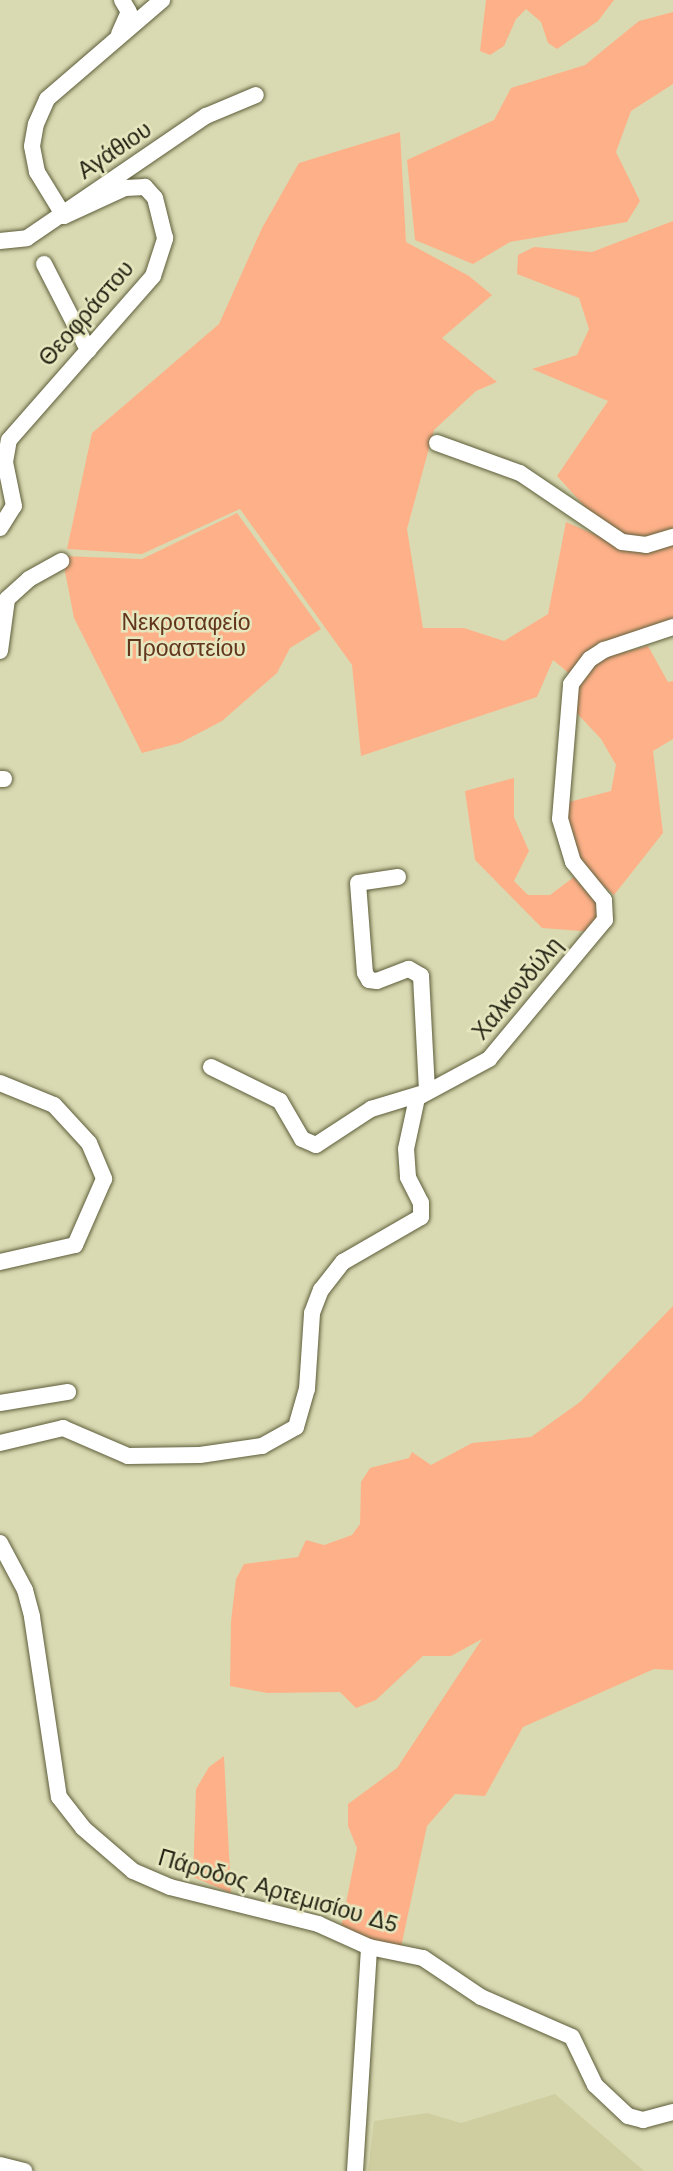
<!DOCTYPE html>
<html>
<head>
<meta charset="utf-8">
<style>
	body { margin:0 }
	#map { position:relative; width:673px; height:2171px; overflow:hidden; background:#d9dab2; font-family:"Work Sans",sans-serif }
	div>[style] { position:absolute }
	.built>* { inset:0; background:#cecea0 }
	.green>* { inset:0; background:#feb189 }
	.roads { filter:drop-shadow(0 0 2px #5e5e3b) drop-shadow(0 0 2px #5e5e3b) }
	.minor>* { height:16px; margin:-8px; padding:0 8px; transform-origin:8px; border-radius:8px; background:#fff }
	span { translate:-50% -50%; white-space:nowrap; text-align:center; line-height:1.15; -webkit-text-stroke:5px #e6e7bf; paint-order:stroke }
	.street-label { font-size:23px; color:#232314 }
	.park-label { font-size:23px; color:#62361c }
</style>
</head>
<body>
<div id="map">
	<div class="built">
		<div style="clip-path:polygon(555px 2094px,644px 2171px,368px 2171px,374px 2121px,427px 2113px,461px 2123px)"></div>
	</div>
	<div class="green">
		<div style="clip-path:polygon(486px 0,614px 0,598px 21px,557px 49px,548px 43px,541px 22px,526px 9px,516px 19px,504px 46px,490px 55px,480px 51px)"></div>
		<div style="clip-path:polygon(673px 12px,673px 84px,631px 111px,616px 152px,640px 201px,627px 222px,510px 242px,473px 264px,415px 240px,407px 160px,494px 120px,511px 88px,585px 65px,639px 21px)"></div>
		<div style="clip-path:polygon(400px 132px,406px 242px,469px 276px,492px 295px,442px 338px,497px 382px,476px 391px,434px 430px,407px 529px,423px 628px,464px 628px,504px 641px,548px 614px,566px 522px,629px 549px,673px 540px,673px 623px,570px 674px,553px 660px,537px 697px,361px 756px,352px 665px,240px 509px,142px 554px,67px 549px,92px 433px,219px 324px,262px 228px,299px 163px)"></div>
		<div style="clip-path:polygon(673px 221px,673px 533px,653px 539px,609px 533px,557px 476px,608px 401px,532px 369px,577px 355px,589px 329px,579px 298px,517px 274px,518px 255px,534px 247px,592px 252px)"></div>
		<div style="clip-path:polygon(237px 513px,321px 629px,290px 648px,277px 673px,222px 721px,180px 743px,142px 753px,74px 618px,62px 556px,142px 559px)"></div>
		<div style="clip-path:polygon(648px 646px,668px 682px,673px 681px,673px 739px,653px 751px,663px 833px,614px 895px,583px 868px,570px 839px,565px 803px,611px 791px,616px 765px,601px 739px,573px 709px,574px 693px,591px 667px,608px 656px)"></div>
		<div style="clip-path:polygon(514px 778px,514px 817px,529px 851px,514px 881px,528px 895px,550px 895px,574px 877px,600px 908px,594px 932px,542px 928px,475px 860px,465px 791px)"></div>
		<div style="clip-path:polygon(673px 1306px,673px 1670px,654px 1669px,523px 1727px,485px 1796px,455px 1794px,427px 1826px,401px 1947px,365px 1939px,341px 1928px,357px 1848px,348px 1826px,348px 1804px,397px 1768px,482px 1639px,451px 1656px,423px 1656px,376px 1700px,356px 1708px,340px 1692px,267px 1693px,230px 1686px,231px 1621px,236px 1579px,244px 1564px,298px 1557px,306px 1540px,324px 1545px,352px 1535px,360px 1524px,361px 1482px,370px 1468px,409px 1458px,412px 1452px,431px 1465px,472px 1443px,531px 1437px,580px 1402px)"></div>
		<div style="clip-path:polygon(224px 1756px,231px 1893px,193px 1877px,196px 1789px,209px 1767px)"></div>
	</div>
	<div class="roads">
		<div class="minor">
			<div style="left:119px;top:34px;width:24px;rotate:-66deg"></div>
			<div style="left:129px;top:12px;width:14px;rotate:-120deg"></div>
			<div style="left:0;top:241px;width:27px;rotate:-6deg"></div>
			<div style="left:27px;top:238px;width:217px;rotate:-34.3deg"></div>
			<div style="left:206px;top:116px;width:54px;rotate:-22.8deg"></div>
			<div style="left:44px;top:264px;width:97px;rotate:62.9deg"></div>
			<div style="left:437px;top:443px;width:88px;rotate:19.9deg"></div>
			<div style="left:520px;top:473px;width:123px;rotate:34.1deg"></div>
			<div style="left:622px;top:542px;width:24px;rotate:7deg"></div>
			<div style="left:646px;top:545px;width:28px;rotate:-17deg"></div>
			<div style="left:0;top:528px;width:26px;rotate:-58deg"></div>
			<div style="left:14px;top:506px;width:45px;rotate:-101.6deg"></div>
			<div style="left:5px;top:462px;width:22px;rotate:-80deg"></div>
			<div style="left:9px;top:440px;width:218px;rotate:-48.7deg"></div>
			<div style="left:153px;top:276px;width:40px;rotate:-72deg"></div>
			<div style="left:165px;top:238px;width:41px;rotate:-104deg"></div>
			<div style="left:155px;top:198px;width:15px;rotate:-132deg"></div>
			<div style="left:145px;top:187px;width:20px;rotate:177deg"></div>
			<div style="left:125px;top:188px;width:67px;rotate:155.3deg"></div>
			<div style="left:64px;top:216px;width:52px;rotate:-121.5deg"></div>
			<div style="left:37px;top:172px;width:26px;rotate:-101deg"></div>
			<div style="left:32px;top:146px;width:22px;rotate:-80deg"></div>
			<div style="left:36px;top:124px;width:27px;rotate:-66deg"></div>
			<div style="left:47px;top:99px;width:152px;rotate:-40.7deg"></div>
			<div style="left:0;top:651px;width:52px;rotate:-82.3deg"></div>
			<div style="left:7px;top:599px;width:30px;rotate:-42deg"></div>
			<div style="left:29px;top:579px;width:37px;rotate:-29deg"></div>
			<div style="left:0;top:779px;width:4px"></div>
			<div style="left:398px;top:877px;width:40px;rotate:171.5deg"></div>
			<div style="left:358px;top:883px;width:90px;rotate:85.6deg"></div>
			<div style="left:365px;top:973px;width:8px;rotate:60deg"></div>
			<div style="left:369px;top:980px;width:8px;rotate:7deg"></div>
			<div style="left:377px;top:981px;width:34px;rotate:-21deg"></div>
			<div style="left:409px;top:969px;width:14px;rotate:30deg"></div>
			<div style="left:421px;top:976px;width:113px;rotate:87deg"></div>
			<div style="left:211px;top:1067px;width:77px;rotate:26.2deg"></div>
			<div style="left:280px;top:1101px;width:44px;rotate:59.9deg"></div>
			<div style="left:302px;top:1139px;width:15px;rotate:23deg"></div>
			<div style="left:316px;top:1145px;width:66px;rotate:-33.2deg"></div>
			<div style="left:371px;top:1109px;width:51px;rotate:-17deg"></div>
			<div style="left:0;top:1083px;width:58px;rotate:22.2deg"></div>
			<div style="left:54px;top:1105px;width:52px;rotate:47.4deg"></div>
			<div style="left:89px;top:1143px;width:39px;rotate:67deg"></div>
			<div style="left:104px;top:1179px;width:72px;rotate:113.7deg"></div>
			<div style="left:75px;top:1245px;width:77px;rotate:167.2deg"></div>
			<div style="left:0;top:1403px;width:69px;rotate:-9.2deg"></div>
			<div style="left:0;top:1443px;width:65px;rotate:-13.4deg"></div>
			<div style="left:63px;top:1428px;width:71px;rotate:23.3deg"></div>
			<div style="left:128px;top:1456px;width:72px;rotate:-0.8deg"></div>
			<div style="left:200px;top:1455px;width:63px;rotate:-8.3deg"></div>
			<div style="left:262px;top:1446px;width:39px;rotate:-29deg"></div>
			<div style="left:296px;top:1427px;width:40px;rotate:-74deg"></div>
			<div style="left:307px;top:1389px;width:76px;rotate:-86.2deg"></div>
			<div style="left:312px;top:1313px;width:25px;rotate:-69deg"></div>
			<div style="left:321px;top:1290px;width:36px;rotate:-52deg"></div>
			<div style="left:343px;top:1262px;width:90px;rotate:-30deg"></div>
			<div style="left:421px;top:1217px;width:14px;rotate:-90deg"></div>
			<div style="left:421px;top:1203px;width:29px;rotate:-117deg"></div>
			<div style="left:408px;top:1177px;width:28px;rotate:-94deg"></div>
			<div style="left:406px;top:1149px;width:52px;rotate:-77.8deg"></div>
			<div style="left:417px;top:1098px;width:82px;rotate:-28.4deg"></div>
			<div style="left:489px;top:1059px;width:181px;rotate:-50.2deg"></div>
			<div style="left:605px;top:920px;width:20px;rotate:-93deg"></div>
			<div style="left:604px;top:900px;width:49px;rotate:-129.2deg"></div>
			<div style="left:573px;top:862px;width:45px;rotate:-106.8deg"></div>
			<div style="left:560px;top:819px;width:135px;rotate:-85.3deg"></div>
			<div style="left:571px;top:684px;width:31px;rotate:-53deg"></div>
			<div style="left:590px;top:659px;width:17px;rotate:-33deg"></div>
			<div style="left:604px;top:650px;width:73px;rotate:-18.4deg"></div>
			<div style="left:0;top:1543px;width:53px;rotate:62deg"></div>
			<div style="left:25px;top:1590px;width:28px;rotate:75deg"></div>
			<div style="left:32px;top:1617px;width:182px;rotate:81.5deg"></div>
			<div style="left:59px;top:1797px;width:39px;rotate:52deg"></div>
			<div style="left:83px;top:1828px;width:66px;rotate:40.7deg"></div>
			<div style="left:133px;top:1871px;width:40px;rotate:23.4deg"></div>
			<div style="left:170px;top:1887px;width:153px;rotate:14deg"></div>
			<div style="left:318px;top:1924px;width:56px;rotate:24.3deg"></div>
			<div style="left:369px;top:1947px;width:55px;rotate:11.5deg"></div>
			<div style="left:423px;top:1958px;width:70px;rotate:33.9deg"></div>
			<div style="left:481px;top:1997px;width:99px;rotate:23.7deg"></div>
			<div style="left:572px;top:2037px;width:53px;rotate:64.4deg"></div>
			<div style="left:595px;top:2085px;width:45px;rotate:43.2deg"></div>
			<div style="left:628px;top:2116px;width:16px;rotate:15deg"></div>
			<div style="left:643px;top:2120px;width:31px;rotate:-15deg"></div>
			<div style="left:0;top:2165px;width:25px;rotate:14deg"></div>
			<div style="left:355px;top:2171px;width:224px;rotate:-86.4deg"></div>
		</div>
	</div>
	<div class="street-label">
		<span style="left:115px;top:151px;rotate:-34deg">Αγάθιου</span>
		<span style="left:87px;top:314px;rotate:-49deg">Θεοφράστου</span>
		<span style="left:518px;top:989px;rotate:-50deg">Χαλκονδύλη</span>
		<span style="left:278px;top:1892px;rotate:16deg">Πάροδος Αρτεμισίου Δ5</span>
	</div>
	<div class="park-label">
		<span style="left:186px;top:636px">Νεκροταφείο<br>Προαστείου</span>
	</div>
</div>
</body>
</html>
